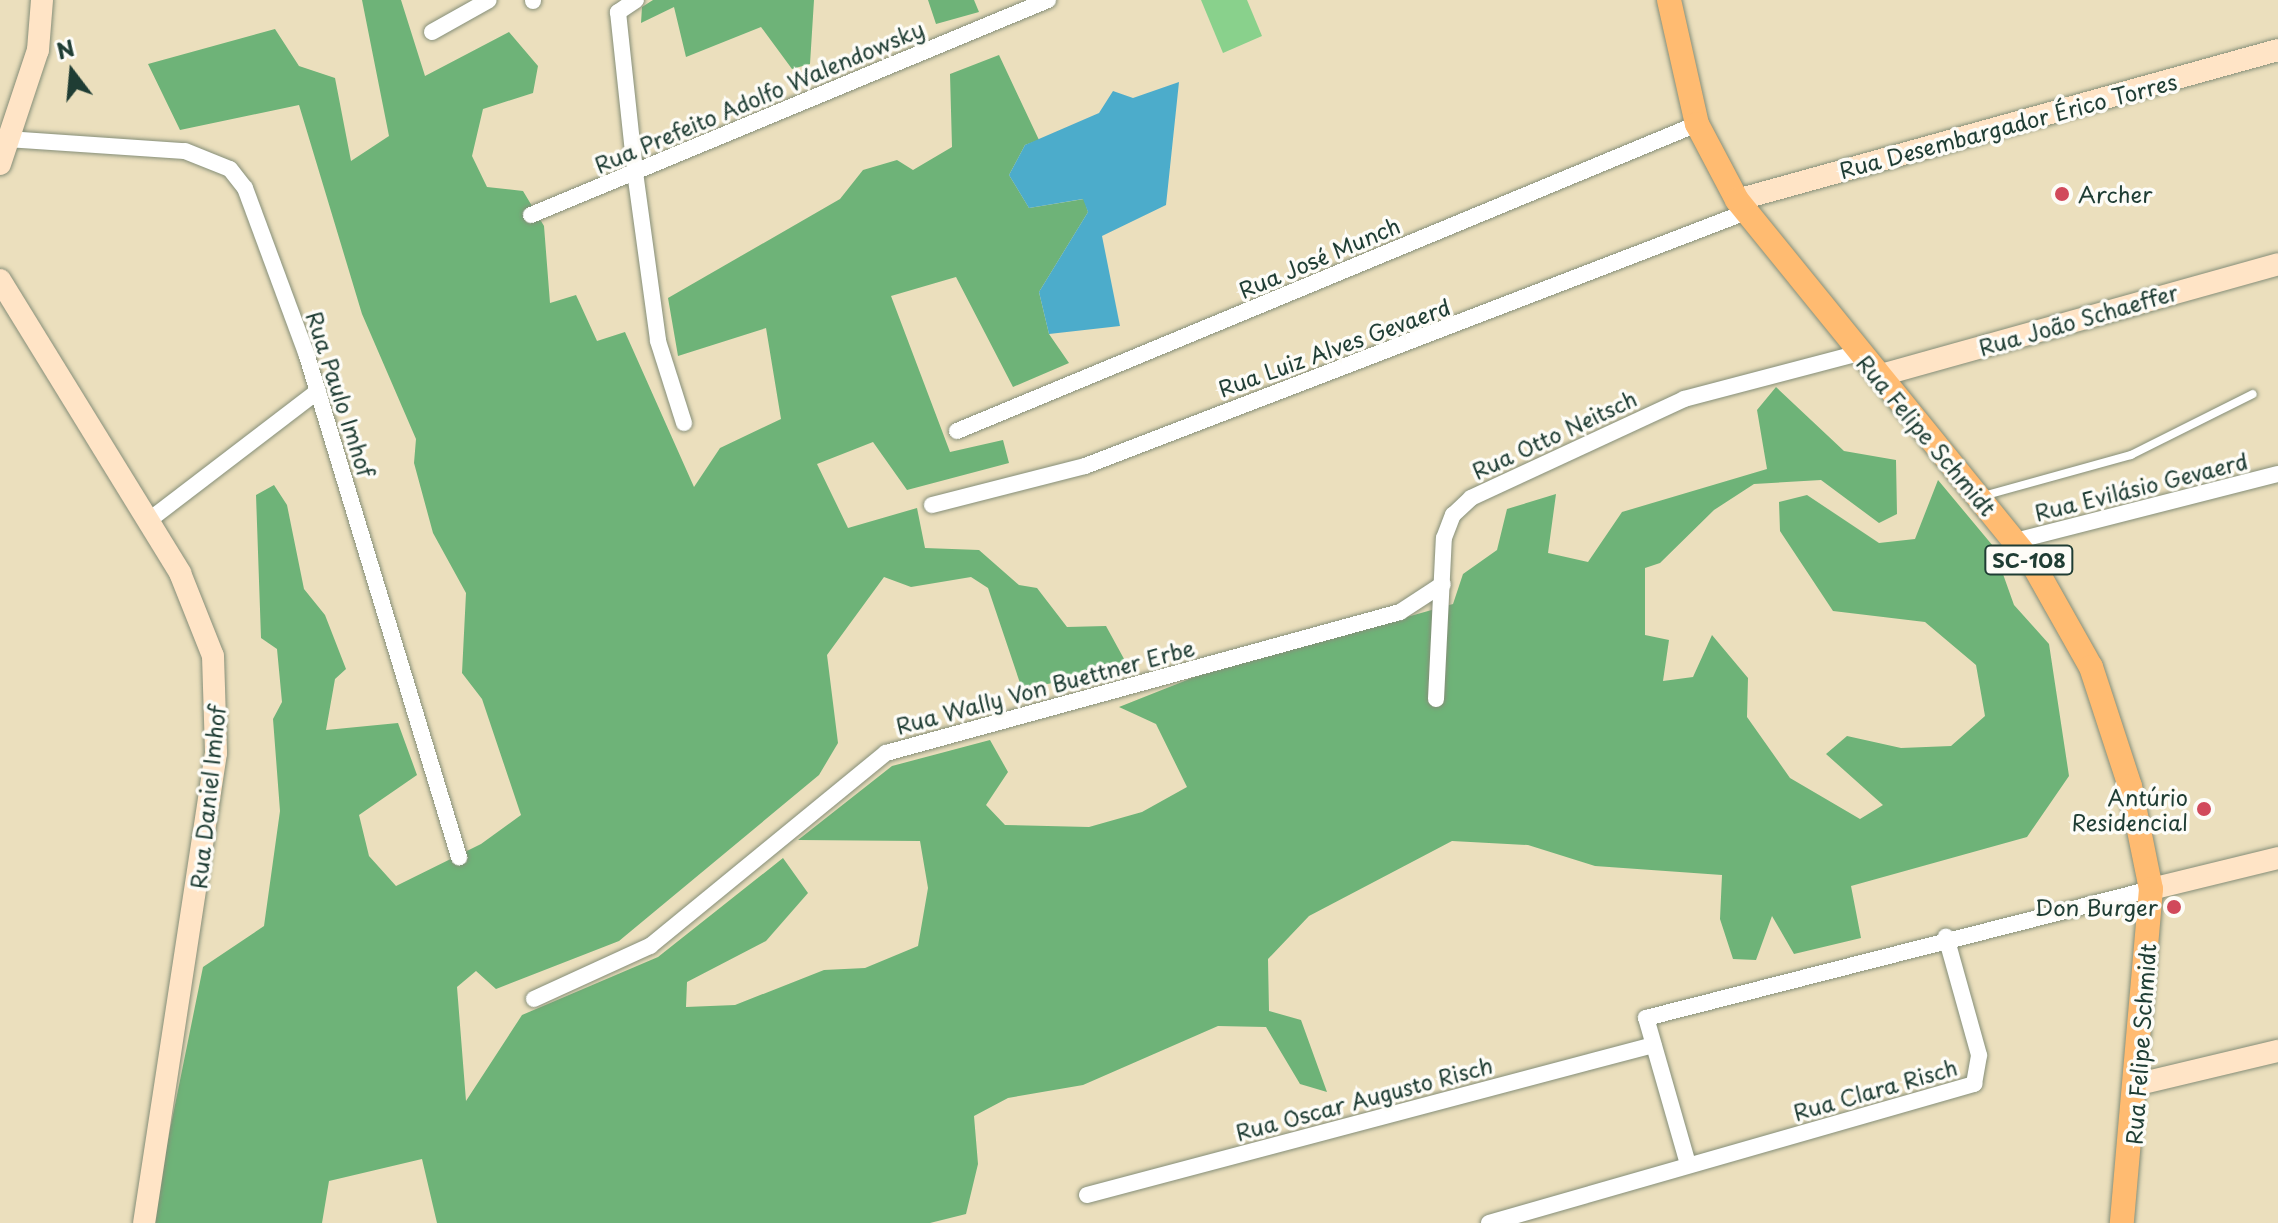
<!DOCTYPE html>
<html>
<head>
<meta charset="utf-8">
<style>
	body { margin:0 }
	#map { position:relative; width:2278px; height:1223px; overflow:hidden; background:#ebdfbd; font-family:"Playpen Sans",sans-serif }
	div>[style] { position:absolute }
	.green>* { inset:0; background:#89d18c }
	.forest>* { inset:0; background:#6eb378 }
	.water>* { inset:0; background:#4caccb }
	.roads { filter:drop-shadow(0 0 2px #858e78) drop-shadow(0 0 2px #858e78) }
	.lane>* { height:8px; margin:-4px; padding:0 4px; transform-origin:4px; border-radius:4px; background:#fff }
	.street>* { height:16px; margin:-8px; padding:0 8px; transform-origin:8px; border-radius:8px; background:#fff }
	.secondary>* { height:22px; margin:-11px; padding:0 11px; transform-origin:11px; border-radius:11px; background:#ffe4c6 }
	.primary>* { height:24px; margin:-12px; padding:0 12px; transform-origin:12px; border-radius:12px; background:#ffbb71 }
	.dots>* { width:22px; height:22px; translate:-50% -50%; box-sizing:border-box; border:4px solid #fdfcf7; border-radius:50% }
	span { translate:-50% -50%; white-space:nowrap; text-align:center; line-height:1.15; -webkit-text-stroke:7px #fdfcf7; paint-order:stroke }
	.shield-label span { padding:2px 6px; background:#fdfcf7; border:2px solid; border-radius:6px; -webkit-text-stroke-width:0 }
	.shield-label { font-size:20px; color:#1f3d34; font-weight:700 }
	.street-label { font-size:22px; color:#1f3d34 }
	.poi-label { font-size:22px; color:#1f3d34 }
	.left { translate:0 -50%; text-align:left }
	.right { translate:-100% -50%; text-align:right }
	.north { position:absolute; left:32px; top:32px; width:80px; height:80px; -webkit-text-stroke:6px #fdfcf7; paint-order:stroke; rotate:344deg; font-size:22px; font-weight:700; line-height:32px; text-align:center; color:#1f3d34 }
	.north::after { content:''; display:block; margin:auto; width:28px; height:36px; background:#1f3d34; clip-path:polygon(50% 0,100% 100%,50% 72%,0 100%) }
</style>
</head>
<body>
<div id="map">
	<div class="green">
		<div style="clip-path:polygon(1201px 0,1247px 0,1262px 36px,1223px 53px)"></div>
	</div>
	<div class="forest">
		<div style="clip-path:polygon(362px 0,401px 0,425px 76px,509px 32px,538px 66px,533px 93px,483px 109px,472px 156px,487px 187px,523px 191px,544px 226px,550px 303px,576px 295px,597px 341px,625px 332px,694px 487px,720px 448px,781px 419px,766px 328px,678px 356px,668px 298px,840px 199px,863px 170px,897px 160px,913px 170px,952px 147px,950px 74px,999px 55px,1039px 140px,1025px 145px,1009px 175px,1029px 208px,1084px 199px,1088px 212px,1039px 292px,1049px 334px,1069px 363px,1013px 387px,956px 277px,891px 296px,950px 452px,1003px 440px,1009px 463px,907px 490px,873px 442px,817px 464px,848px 528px,917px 508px,925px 548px,979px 550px,1019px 585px,1037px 588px,1067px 627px,1106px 626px,1129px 668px,1022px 689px,988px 588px,971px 577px,911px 587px,884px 577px,827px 655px,838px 743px,819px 775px,619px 941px,496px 989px,476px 971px,457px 987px,466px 1101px,522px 1015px,658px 957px,783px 858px,808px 893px,766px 941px,687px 982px,686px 1007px,735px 1005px,824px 970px,865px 968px,918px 946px,928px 888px,920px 841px,798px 840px,892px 766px,990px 740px,1008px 772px,986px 805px,1005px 825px,1089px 827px,1142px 812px,1187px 787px,1156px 724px,1119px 707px,1197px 676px,1453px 604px,1463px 574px,1497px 550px,1507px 509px,1556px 494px,1548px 553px,1588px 562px,1622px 512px,1767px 469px,1757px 410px,1776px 387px,1844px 451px,1896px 460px,1897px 514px,1879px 523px,1821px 480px,1754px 484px,1714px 510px,1660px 563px,1645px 568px,1645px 635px,1669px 640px,1663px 681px,1693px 677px,1712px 635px,1748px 678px,1747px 717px,1790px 778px,1860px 819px,1883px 805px,1826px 754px,1847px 736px,1901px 748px,1951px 746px,1985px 716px,1976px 665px,1925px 622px,1833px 611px,1780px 531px,1779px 502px,1807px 495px,1879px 543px,1915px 539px,1938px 480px,1993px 546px,2014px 605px,2049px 644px,2069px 776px,2027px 837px,1851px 886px,1861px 938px,1794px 954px,1772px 916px,1756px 960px,1733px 959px,1720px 919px,1722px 875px,1595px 866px,1528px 845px,1452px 841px,1309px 916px,1268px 959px,1269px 1011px,1301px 1020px,1327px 1092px,1300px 1084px,1266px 1027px,1218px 1026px,1083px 1085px,1008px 1098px,974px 1116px,978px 1164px,966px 1214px,930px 1223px,437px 1223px,422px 1159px,329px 1181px,322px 1223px,151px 1223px,203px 967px,264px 926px,280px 811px,273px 719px,282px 702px,277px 649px,261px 638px,256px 495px,274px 485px,287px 505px,304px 589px,325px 615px,346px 669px,335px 679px,326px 730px,398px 723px,417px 775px,359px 815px,369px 856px,396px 886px,481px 844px,521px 815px,482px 699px,462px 673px,466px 593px,433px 533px,414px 463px,416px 439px,362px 314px,299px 105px,180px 130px,148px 64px,275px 29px,299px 66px,335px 78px,351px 161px,389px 136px)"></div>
		<div style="clip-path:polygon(653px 0,814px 0,810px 64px,792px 69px,761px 27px,686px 57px,674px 7px,641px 23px,642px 7px)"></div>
		<div style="clip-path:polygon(928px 0,974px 0,979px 12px,936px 24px)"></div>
	</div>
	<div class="water">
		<div style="clip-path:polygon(1179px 82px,1166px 205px,1102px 236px,1120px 326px,1049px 334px,1039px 292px,1088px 212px,1083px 199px,1029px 208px,1009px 175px,1025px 145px,1099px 113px,1113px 91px,1133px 98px)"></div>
	</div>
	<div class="roads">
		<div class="lane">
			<div style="left:1983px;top:496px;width:154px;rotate:-15.5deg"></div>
			<div style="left:2131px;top:455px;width:136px;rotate:-26.6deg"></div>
		</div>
		<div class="street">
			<div style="left:533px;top:0;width:1px;rotate:90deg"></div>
			<div style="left:636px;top:0;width:22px;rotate:146deg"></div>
			<div style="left:618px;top:12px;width:161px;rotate:83.9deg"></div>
			<div style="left:635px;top:172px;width:171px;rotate:82.2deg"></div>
			<div style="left:658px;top:341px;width:86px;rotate:72.4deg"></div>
			<div style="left:432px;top:32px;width:65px;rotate:-29.3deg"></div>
			<div style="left:7px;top:139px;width:178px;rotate:3.9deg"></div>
			<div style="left:185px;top:151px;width:48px;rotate:21.8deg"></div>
			<div style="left:230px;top:169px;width:24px;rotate:52deg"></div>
			<div style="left:245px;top:188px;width:179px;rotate:69.7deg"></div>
			<div style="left:307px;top:356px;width:524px;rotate:73.12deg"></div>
			<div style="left:531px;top:215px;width:560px;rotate:-22.58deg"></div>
			<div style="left:957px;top:431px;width:801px;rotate:-22.53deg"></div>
			<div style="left:932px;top:505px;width:158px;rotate:-14.3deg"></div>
			<div style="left:1085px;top:466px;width:708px;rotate:-21.02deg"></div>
			<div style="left:148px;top:521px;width:214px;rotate:-37.4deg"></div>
			<div style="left:2015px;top:541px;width:271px;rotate:-14.3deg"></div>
			<div style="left:1436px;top:699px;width:161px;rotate:-87.2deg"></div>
			<div style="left:1444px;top:538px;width:25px;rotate:-69deg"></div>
			<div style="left:1453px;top:515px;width:25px;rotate:-43deg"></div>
			<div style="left:1471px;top:498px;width:235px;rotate:-24.9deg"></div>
			<div style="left:1684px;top:399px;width:181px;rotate:-14.7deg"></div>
			<div style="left:534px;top:999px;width:128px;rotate:-24.6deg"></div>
			<div style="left:650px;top:946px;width:305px;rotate:-39.3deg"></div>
			<div style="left:886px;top:753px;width:533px;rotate:-15.34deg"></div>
			<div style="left:1400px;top:612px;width:51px;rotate:-33.1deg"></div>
			<div style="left:1688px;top:1164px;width:152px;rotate:-106deg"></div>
			<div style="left:1646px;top:1018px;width:521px;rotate:-14.33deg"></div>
			<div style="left:1087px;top:1195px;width:586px;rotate:-14.84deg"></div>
			<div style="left:1489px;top:1223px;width:505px;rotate:-15.99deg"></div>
			<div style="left:1974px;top:1084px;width:29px;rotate:-80deg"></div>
			<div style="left:1979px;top:1055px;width:123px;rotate:-105.6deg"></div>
		</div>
		<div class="secondary">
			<div style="left:0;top:164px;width:120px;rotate:-71.6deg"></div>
			<div style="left:38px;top:50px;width:50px;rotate:-85.4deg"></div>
			<div style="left:1737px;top:200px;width:561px;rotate:-15.5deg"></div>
			<div style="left:0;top:280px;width:344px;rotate:58.4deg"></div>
			<div style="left:180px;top:573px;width:89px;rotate:68.3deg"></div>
			<div style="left:213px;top:656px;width:97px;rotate:88.2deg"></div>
			<div style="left:216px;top:753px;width:475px;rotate:98.7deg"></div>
			<div style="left:1878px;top:376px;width:415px;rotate:-15.6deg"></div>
			<div style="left:2151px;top:889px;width:131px;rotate:-13.7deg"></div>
			<div style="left:2139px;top:1084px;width:143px;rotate:-13.4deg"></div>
		</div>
		<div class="primary">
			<div style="left:1669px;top:0;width:127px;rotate:77.3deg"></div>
			<div style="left:1697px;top:124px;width:86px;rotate:62.2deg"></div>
			<div style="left:1737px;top:200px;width:471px;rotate:50.9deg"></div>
			<div style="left:2034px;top:566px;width:116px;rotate:60.6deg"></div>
			<div style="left:2091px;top:667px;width:125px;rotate:71.9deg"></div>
			<div style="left:2130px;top:786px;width:105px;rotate:78.5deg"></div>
			<div style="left:2151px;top:889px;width:335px;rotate:95deg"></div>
		</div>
	</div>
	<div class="dots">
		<div style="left:2062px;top:194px;background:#d1495b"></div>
		<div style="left:2204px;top:809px;background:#d1495b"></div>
		<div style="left:2174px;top:907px;background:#d1495b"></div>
	</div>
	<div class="shield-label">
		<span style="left:2029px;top:560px">SC-108</span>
	</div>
	<div class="street-label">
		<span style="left:759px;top:96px;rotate:-23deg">Rua Prefeito Adolfo Walendowsky</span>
		<span style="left:2008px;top:125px;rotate:-15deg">Rua Desembargador Érico Torres</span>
		<span style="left:1319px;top:257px;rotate:-23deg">Rua José Munch</span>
		<span style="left:2078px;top:319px;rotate:-16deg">Rua João Schaeffer</span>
		<span style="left:1334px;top:347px;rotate:-20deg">Rua Luiz Alves Gevaerd</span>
		<span style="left:341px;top:394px;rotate:72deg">Rua Paulo Imhof</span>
		<span style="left:1554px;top:434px;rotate:-25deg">Rua Otto Neitsch</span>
		<span style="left:1927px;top:435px;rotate:50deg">Rua Felipe Schmidt</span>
		<span style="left:2141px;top:486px;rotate:-14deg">Rua Evilásio Gevaerd</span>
		<span style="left:1045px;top:686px;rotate:-15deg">Rua Wally Von Buettner Erbe</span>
		<span style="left:207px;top:797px;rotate:-84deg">Rua Daniel Imhof</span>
		<span style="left:2140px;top:1044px;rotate:-86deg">Rua Felipe Schmidt</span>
		<span style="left:1875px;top:1089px;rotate:-16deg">Rua Clara Risch</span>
		<span style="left:1364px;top:1098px;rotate:-15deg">Rua Oscar Augusto Risch</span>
	</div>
	<div class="poi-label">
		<span class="left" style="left:2078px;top:194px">Archer</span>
		<span class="right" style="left:2188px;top:809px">Antúrio<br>Residencial</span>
		<span class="right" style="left:2158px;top:907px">Don Burger</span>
	</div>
	<div class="north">N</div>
</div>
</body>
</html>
